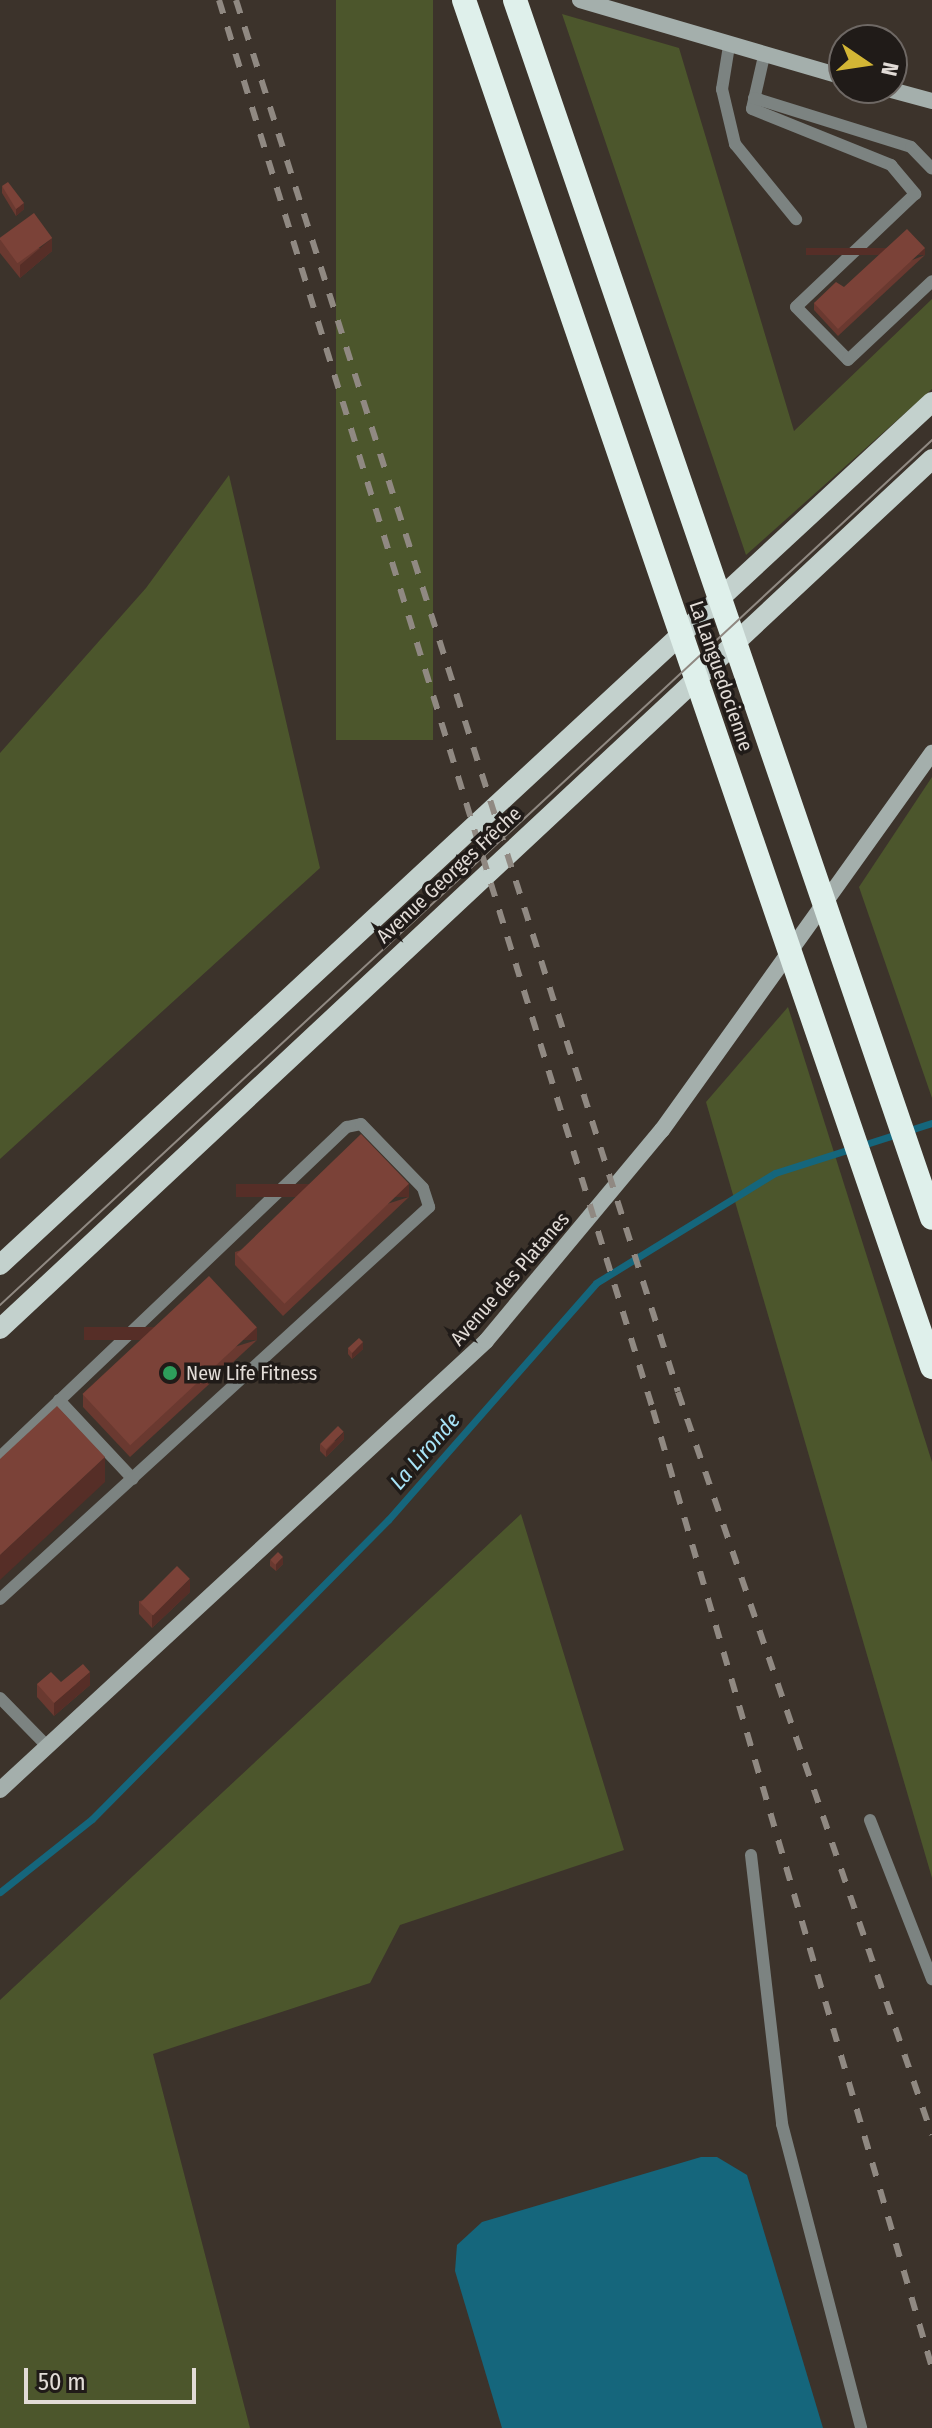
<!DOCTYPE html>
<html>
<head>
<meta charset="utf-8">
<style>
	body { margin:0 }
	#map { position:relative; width:932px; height:2428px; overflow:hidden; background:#3c332b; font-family:"Fira Sans Condensed",sans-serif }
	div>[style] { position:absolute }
	.green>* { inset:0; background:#4c562c; transform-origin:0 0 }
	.water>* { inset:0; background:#15667c }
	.stream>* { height:7px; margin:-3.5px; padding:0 3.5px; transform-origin:3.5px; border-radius:3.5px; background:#15667c }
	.lane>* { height:12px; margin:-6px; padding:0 6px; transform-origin:6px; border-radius:6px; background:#7c8381 }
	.secondary>* { height:16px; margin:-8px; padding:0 8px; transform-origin:8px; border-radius:8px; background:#a4afac }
	.primary>* { height:20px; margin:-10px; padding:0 10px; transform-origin:10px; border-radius:10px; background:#c3d1cd }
	.highway>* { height:24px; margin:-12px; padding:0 12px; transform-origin:12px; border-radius:12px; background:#dff0eb }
	.tram>* { height:2px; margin:-1px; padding:0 1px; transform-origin:1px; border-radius:1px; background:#908982 }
	.rail>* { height:6px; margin-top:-3px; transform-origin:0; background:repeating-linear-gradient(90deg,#908982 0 14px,transparent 0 28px) }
	.wall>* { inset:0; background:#6a3930 }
	.shaded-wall>* { inset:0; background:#562e27; transform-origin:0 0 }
	.building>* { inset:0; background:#7b4238; transform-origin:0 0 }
	.dots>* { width:22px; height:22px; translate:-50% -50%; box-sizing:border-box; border:4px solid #201b18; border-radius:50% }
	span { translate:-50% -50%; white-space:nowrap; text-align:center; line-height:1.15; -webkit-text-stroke:7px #201b18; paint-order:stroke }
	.street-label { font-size:20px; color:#e2dcd7 }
	.poi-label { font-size:20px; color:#e2dcd7 }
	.left { translate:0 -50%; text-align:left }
	.water-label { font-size:22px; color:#a8e4f8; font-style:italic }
	.north { position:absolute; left:828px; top:24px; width:80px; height:80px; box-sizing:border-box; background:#201b18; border:2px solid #6e6864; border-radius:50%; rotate:103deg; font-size:22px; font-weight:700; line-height:32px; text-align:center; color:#e2dcd7 }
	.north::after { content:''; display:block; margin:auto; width:28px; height:36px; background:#d3b635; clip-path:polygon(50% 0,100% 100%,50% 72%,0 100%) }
	.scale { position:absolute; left:24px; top:2368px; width:172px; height:36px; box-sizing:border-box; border:4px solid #e2dcd7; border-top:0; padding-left:10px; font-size:24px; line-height:28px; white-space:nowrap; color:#e2dcd7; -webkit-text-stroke:6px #201b18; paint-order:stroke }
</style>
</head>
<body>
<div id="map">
	<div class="green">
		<div style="left:336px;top:0;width:97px;height:740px"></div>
		<div style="clip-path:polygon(562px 14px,679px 48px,794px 431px,932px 299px,932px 389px,746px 555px)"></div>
		<div style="clip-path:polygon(229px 475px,320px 868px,0 1159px,0 753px,146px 588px)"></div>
		<div style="clip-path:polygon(932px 777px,932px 1098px,859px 887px)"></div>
		<div style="clip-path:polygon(788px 1007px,932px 1462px,932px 1878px,706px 1102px)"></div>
		<div style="clip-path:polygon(521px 1514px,624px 1850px,400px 1925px,370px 1983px,153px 2054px,250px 2428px,0 2428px,0 2000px)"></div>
	</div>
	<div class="water">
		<div style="clip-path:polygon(701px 2157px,717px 2157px,747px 2175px,823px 2428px,502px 2428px,455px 2271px,457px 2245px,482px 2222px)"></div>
	</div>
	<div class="stream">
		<div style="left:0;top:1892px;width:117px;rotate:-38.4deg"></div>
		<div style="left:92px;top:1819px;width:421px;rotate:-45.3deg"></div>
		<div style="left:388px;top:1520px;width:315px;rotate:-48.7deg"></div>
		<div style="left:596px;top:1283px;width:210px;rotate:-31.6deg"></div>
		<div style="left:775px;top:1173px;width:165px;rotate:-17.7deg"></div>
	</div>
	<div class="lane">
		<div style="left:729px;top:46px;width:44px;rotate:99.2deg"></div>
		<div style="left:722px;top:89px;width:57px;rotate:76.7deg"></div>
		<div style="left:735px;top:144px;width:97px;rotate:50.9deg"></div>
		<div style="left:764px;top:56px;width:54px;rotate:102.8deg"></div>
		<div style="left:752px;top:109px;width:150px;rotate:21.9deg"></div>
		<div style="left:891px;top:165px;width:38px;rotate:50deg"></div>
		<div style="left:915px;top:194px;width:164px;rotate:136.5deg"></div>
		<div style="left:796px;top:307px;width:74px;rotate:45.5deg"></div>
		<div style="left:848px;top:360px;width:115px;rotate:-43.2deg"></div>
		<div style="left:754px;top:98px;width:164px;rotate:17.3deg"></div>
		<div style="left:911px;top:147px;width:30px;rotate:46deg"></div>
		<div style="left:59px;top:1400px;width:108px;rotate:46.9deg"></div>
		<div style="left:0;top:1457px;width:479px;rotate:-43.6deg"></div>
		<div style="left:347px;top:1127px;width:14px;rotate:-12deg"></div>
		<div style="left:361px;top:1124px;width:89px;rotate:45.9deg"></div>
		<div style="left:423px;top:1188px;width:20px;rotate:72deg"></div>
		<div style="left:429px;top:1207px;width:581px;rotate:137.58deg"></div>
		<div style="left:0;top:1698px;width:67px;rotate:45.6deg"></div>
		<div style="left:870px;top:1820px;width:171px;rotate:68.7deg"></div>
		<div style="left:751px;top:1855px;width:271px;rotate:83.4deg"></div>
		<div style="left:782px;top:2124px;width:314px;rotate:75.4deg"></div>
	</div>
	<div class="secondary">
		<div style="left:580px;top:0;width:275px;rotate:16.3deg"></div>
		<div style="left:884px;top:88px;width:50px;rotate:15.2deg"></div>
		<div style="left:0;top:1790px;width:662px;rotate:-42.73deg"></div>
		<div style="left:486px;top:1341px;width:275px;rotate:-50.2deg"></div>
		<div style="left:662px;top:1130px;width:464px;rotate:-54.4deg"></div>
	</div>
	<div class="primary">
		<div style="left:0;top:1265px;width:1270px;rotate:-42.8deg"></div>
		<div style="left:0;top:1329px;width:1275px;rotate:-43.03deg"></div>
	</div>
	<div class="highway">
		<div style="left:464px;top:0;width:1445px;rotate:71.1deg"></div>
		<div style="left:515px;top:0;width:1287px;rotate:71.1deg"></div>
	</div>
	<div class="tram">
		<div style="left:0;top:1305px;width:1272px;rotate:-42.86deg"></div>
	</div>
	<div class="rail">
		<div style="left:219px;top:0;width:1475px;rotate:72.89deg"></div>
		<div style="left:653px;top:1410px;width:998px;rotate:73.76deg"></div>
		<div style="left:236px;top:0;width:1460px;rotate:72.38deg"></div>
		<div style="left:678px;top:1392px;width:785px;rotate:71.13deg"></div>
	</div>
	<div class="wall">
		<div style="clip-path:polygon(2px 186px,24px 209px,16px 216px,2px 193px)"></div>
		<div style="clip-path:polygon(0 239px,52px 251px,20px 278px,0 253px)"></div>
		<div style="clip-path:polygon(925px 255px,838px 336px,814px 310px,814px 303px,844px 287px)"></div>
		<div style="clip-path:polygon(409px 1197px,283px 1316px,235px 1265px,235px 1252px)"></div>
		<div style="clip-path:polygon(257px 1340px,130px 1457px,83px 1407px,83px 1394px)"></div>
		<div style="clip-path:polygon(348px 1348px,363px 1349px,352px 1359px,348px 1354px)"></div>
		<div style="clip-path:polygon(344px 1439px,326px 1457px,320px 1451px,320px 1444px)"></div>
		<div style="clip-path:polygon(270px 1560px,283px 1564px,276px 1571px,270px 1566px)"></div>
		<div style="clip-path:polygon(190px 1592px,152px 1628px,139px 1614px,139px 1601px)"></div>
		<div style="clip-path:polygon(61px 1682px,90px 1685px,54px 1716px,37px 1697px,37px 1684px)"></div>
	</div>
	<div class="shaded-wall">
		<div style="clip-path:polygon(24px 203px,24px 209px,16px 216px,16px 209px)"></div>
		<div style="clip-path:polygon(52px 238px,52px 251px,20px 278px,20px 265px)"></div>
		<div style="left:925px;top:248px;width:7px;height:119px;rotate:90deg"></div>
		<div style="left:409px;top:1184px;width:13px;height:173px;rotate:90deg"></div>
		<div style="left:257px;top:1327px;width:13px;height:173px;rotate:90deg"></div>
		<div style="clip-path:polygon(363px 1342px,363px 1349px,352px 1359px,352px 1353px)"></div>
		<div style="clip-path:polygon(344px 1432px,344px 1439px,326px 1457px,326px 1451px)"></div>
		<div style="clip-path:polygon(105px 1457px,105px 1482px,0 1580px,0 1555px)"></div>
		<div style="clip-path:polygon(283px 1557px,283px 1564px,276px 1571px,276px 1564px)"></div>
		<div style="clip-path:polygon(190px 1579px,190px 1592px,152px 1628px,152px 1615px)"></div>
		<div style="clip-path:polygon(90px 1672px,90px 1685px,54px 1716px,54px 1703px)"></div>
	</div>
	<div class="building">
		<div style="clip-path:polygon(8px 182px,24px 203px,16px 209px,2px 186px)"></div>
		<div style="left:34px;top:213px;width:31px;height:43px;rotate:54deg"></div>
		<div style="clip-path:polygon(907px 229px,925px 248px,838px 329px,814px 303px,836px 282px,844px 287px)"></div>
		<div style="left:361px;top:1134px;width:69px;height:173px;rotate:46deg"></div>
		<div style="left:209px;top:1276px;width:70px;height:173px;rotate:47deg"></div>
		<div style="clip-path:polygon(359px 1338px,363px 1342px,352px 1353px,348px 1348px)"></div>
		<div style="clip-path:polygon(57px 1406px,105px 1457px,0 1555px,0 1459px)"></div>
		<div style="left:338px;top:1426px;width:8px;height:25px;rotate:45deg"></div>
		<div style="left:278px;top:1552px;width:7px;height:11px;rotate:45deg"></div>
		<div style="left:177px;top:1566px;width:18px;height:52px;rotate:45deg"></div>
		<div style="clip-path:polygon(83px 1664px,90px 1672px,54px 1703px,37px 1684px,51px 1672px,61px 1682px)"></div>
	</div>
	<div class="dots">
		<div style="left:170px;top:1373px;background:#2e9e5b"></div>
	</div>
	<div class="street-label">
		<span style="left:721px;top:676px;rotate:71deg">La Languedocienne</span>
		<span style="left:449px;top:875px;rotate:-43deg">Avenue Georges Frêche</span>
		<span style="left:510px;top:1279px;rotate:-49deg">Avenue des Platanes</span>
	</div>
	<div class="poi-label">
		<span class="left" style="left:186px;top:1373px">New Life Fitness</span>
	</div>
	<div class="water-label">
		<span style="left:425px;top:1451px;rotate:-49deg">La Lironde</span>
	</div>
	<div class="north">N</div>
	<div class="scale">50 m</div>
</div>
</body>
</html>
